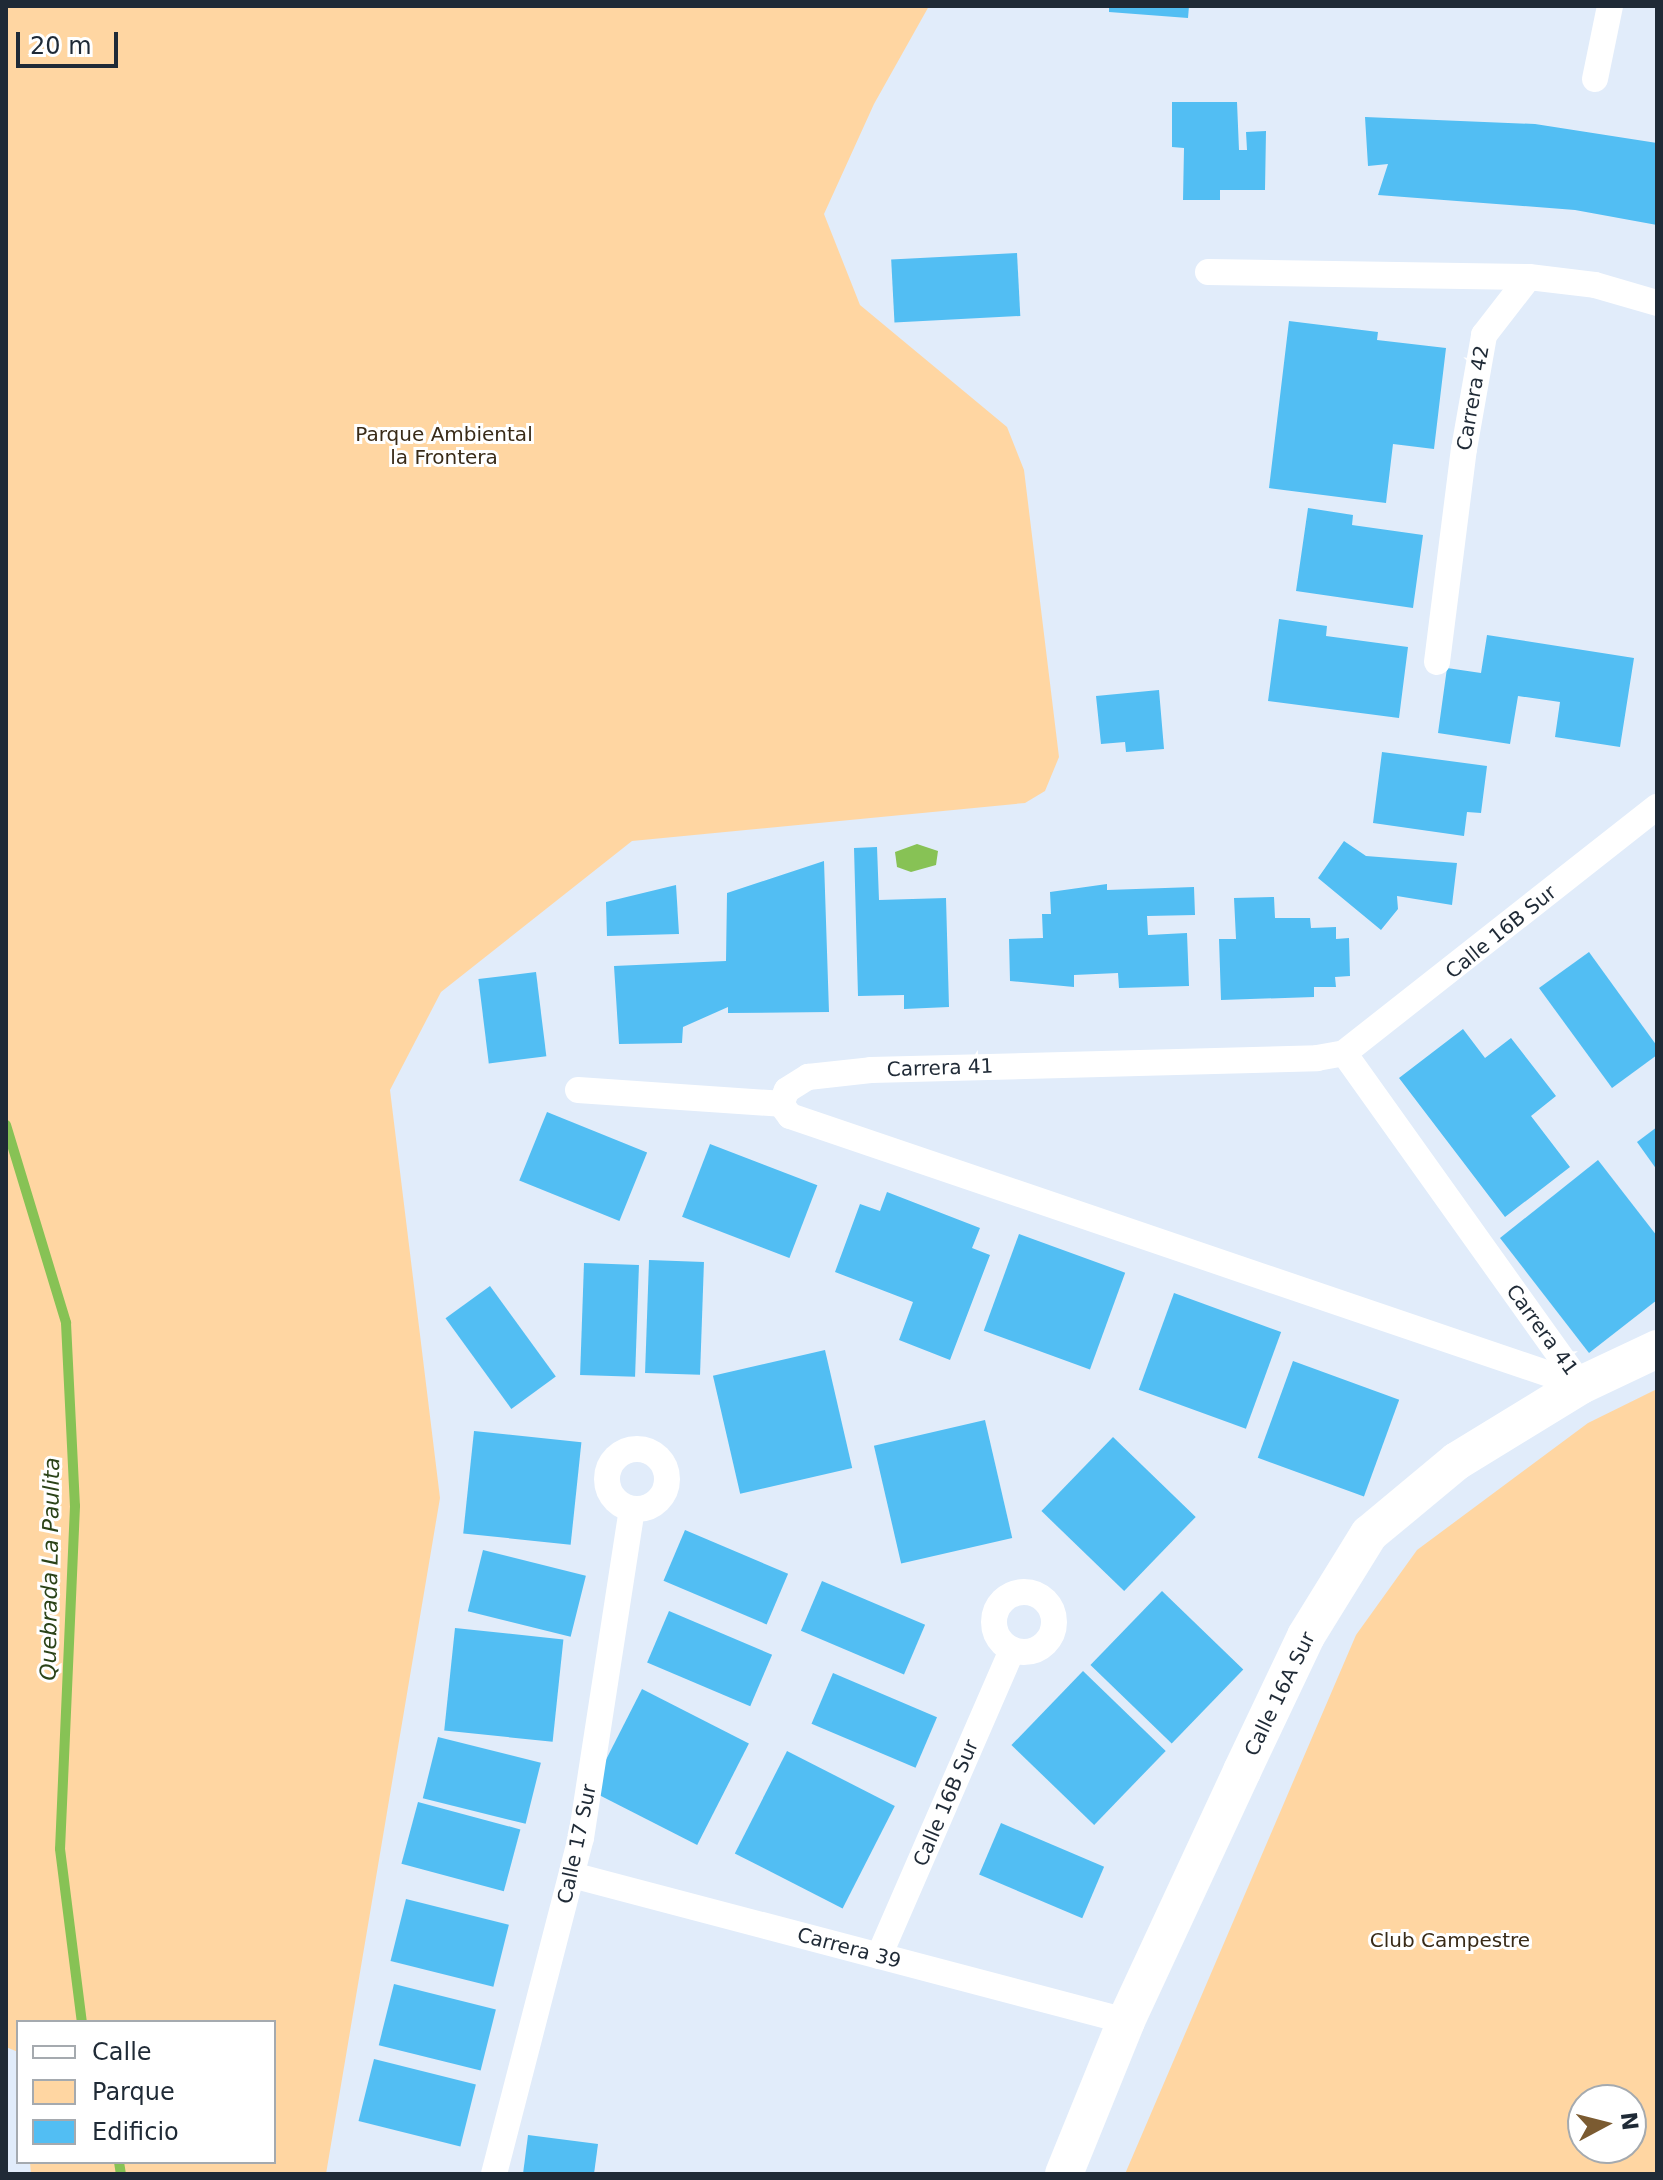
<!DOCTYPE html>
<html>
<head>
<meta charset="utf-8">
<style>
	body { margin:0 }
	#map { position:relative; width:1663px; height:2180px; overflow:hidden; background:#e1ecfa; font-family:"DejaVu Sans",sans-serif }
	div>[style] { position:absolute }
	.green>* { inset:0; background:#ffd6a2 }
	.water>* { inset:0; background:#87c255 }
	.stream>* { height:10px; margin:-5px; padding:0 5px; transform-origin:5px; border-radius:5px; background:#87c255 }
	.building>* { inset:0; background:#52bef3; transform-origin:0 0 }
	.street>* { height:26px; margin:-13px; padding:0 13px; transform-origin:13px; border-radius:13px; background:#fff }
	.street>.ring { margin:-13px; padding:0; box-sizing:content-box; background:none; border:26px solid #fff; border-radius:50% }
	.secondary>* { height:38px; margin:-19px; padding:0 19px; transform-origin:19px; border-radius:19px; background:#fff }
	span { translate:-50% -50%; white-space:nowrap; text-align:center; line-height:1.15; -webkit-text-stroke:6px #fff; paint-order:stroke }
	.street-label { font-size:20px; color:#1f2a36 }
	.park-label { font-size:20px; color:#392b18 }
	.water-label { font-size:22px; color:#2b4318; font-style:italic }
	.frame { position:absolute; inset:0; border:8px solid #1f2a36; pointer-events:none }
	.legend { position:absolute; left:16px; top:2020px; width:260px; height:144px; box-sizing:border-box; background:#fff; border:2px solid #a5aaaf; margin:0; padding:10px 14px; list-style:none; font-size:24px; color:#1f2a36 }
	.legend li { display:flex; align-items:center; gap:16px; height:40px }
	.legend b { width:40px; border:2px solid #a5aaaf }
	.north { position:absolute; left:1567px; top:2084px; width:80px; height:80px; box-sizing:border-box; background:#fff; border:2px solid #a5aaaf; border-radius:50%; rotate:83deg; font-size:22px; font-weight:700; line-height:32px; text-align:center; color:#1f2a36 }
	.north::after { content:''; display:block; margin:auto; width:28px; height:36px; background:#7b5b31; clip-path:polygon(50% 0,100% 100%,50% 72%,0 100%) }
	.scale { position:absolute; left:16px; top:32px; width:102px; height:36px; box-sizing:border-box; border:4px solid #1f2a36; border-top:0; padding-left:10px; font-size:24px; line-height:28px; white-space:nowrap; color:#1f2a36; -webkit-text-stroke:6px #fff; paint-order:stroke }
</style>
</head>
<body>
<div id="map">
	<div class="green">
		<div style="clip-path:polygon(6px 6px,929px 6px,874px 104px,824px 214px,860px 305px,1007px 427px,1024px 470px,1059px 757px,1045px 791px,1025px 803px,632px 841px,441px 992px,390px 1090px,440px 1498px,326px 2174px,31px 2174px,30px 2162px,274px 2162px,274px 2022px,18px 2022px,18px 2052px,6px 2047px)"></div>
		<div style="clip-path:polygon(evenodd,1657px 1389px,1657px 2174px,1125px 2174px,1356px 1635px,1417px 1550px,1588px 1423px,1657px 1389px,1631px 2100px,1631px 2148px,1583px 2148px,1583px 2100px,1631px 2100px)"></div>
	</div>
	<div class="water">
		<div style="clip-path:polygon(917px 844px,938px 851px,936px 865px,911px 872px,897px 867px,895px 852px)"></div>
	</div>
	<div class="stream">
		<div style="left:6px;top:1125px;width:207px;rotate:73.1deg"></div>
		<div style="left:66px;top:1323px;width:183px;rotate:87.2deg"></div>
		<div style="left:75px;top:1506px;width:343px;rotate:92.5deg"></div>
		<div style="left:60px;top:1849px;width:174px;rotate:82.8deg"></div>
		<div style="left:119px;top:2162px;width:12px;rotate:81deg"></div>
	</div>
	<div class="building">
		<div style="clip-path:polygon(1109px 6px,1189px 6px,1188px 18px,1109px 12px)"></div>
		<div style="clip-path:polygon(1172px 102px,1237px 102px,1239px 150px,1247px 150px,1246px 132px,1266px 131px,1265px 190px,1220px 190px,1220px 200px,1183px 200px,1184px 148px,1172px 147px)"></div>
		<div style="clip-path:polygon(1365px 117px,1535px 124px,1657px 143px,1657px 225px,1575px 210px,1378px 195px,1388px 164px,1368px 166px)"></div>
		<div style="left:1017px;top:253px;width:63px;height:126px;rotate:87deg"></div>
		<div style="clip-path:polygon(1289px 321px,1378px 332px,1377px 340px,1446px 348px,1434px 449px,1393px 444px,1386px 503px,1269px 488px)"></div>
		<div style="clip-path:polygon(1308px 508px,1353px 515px,1352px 525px,1423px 535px,1413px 608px,1296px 591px)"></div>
		<div style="clip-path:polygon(1279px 619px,1327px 626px,1326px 636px,1408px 647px,1399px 718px,1268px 701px)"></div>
		<div style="clip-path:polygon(1487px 635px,1634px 658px,1620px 747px,1555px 737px,1560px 702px,1518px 696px,1510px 744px,1438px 733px,1447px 668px,1481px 673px)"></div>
		<div style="clip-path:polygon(1159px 690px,1164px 749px,1126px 752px,1125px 742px,1101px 744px,1096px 696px)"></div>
		<div style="clip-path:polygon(1382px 752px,1487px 766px,1481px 813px,1467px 812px,1464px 836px,1373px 823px)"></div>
		<div style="clip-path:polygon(1344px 841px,1366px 856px,1457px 863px,1452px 905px,1397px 896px,1398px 909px,1381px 930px,1318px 878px)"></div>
		<div style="clip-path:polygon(877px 847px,879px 900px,946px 898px,949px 1007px,904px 1009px,904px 995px,858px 996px,854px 848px)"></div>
		<div style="clip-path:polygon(824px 861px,829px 1012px,728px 1013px,728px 1007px,683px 1027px,682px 1043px,619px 1044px,614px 966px,726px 961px,727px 893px)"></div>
		<div style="clip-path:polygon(1107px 884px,1107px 890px,1194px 887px,1195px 915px,1147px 916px,1148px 935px,1187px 933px,1189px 986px,1119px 988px,1118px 973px,1074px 975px,1074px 987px,1010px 981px,1009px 939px,1043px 938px,1042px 914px,1051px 914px,1050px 892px)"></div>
		<div style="clip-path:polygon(676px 885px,679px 934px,607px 936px,606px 902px)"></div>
		<div style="clip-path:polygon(1274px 897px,1275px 918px,1310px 918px,1311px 928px,1336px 927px,1336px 939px,1349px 938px,1350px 976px,1335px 977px,1336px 987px,1314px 987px,1314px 997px,1221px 1000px,1219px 939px,1236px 939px,1234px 898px)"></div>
		<div style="clip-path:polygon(1589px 952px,1657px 1046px,1657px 1055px,1612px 1088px,1539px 988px)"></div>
		<div style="left:536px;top:972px;width:85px;height:58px;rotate:83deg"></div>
		<div style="clip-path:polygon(1463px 1029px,1485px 1058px,1511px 1038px,1556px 1096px,1531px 1116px,1570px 1167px,1505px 1217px,1399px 1078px)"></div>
		<div style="left:547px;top:1112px;width:108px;height:74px;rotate:22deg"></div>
		<div style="clip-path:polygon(1657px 1127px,1657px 1170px,1637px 1142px)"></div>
		<div style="left:710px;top:1144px;width:115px;height:78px;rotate:21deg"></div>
		<div style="clip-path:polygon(1598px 1160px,1657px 1236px,1657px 1300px,1589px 1353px,1500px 1238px)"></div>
		<div style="clip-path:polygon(887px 1192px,980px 1228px,972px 1248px,990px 1255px,950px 1360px,899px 1340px,913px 1302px,835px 1272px,860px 1204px,880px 1211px)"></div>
		<div style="left:1019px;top:1234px;width:113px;height:103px;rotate:20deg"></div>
		<div style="left:649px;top:1260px;width:55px;height:113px;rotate:2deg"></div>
		<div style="left:584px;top:1263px;width:55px;height:112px;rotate:2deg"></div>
		<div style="left:490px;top:1286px;width:112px;height:55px;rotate:54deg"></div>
		<div style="left:1174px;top:1293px;width:114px;height:103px;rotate:20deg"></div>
		<div style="left:825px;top:1350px;width:121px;height:115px;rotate:77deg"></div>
		<div style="left:1293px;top:1361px;width:113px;height:103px;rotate:20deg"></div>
		<div style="left:985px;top:1420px;width:121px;height:114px;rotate:77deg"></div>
		<div style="left:474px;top:1431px;width:108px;height:103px;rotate:6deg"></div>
		<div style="left:1113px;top:1437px;width:115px;height:103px;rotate:44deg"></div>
		<div style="left:685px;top:1530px;width:112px;height:55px;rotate:23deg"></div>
		<div style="left:483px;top:1550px;width:106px;height:63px;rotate:14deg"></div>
		<div style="left:822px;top:1581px;width:112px;height:54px;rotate:23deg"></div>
		<div style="left:1162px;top:1591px;width:113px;height:103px;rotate:44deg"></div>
		<div style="left:669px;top:1611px;width:112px;height:56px;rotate:23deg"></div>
		<div style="left:455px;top:1628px;width:109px;height:103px;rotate:6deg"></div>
		<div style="left:1083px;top:1671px;width:115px;height:103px;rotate:44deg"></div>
		<div style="left:833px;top:1673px;width:113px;height:55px;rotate:23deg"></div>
		<div style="left:642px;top:1689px;width:120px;height:114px;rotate:27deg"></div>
		<div style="left:438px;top:1737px;width:106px;height:63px;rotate:14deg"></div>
		<div style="left:787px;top:1751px;width:121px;height:115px;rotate:27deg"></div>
		<div style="left:418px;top:1802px;width:106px;height:64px;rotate:15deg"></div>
		<div style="left:1001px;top:1823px;width:112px;height:56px;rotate:23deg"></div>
		<div style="left:406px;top:1899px;width:106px;height:64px;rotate:14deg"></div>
		<div style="left:394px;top:1984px;width:105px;height:63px;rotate:14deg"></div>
		<div style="left:374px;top:2059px;width:105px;height:64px;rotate:14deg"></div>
		<div style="clip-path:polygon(528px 2135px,598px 2144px,594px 2174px,523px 2174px)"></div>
	</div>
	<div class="street">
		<div style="left:1595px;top:79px;width:75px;rotate:-78.4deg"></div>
		<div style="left:1208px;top:272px;width:321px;rotate:0.9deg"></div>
		<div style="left:1437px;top:662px;width:215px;rotate:-82.8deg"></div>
		<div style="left:1464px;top:449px;width:116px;rotate:-80deg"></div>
		<div style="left:1484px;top:335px;width:73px;rotate:-52.2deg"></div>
		<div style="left:1529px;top:277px;width:66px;rotate:6.9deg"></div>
		<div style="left:1595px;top:285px;width:65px;rotate:16.2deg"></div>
		<div style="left:1344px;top:1053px;width:408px;rotate:54.5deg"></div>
		<div style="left:578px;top:1090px;width:203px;rotate:3.9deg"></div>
		<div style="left:781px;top:1104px;width:15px;rotate:53deg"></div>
		<div style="left:790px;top:1116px;width:835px;rotate:18.78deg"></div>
		<div style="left:781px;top:1104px;width:15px;rotate:-67deg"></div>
		<div style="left:787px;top:1090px;width:25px;rotate:-32deg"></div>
		<div style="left:808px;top:1077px;width:63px;rotate:-6.3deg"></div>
		<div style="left:871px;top:1070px;width:446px;rotate:-1.5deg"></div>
		<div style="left:1317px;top:1058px;width:27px;rotate:-10deg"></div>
		<div style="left:1344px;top:1053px;width:398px;rotate:-38.2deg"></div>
		<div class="ring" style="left:607px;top:1449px;width:34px;height:34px"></div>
		<div class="ring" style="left:994px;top:1592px;width:34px;height:34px"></div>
		<div style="left:572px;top:1875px;width:573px;rotate:14.76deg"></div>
		<div style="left:879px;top:1956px;width:334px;rotate:-66.5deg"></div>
		<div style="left:494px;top:2174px;width:347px;rotate:-75.5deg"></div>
		<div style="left:581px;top:1838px;width:333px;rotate:-81.2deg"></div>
	</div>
	<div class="secondary">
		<div style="left:1064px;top:2174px;width:165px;rotate:-67.9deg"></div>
		<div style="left:1126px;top:2021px;width:276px;rotate:-65.1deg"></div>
		<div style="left:1242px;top:1771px;width:149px;rotate:-64.6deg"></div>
		<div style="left:1306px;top:1636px;width:120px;rotate:-58.3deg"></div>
		<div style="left:1369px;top:1534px;width:114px;rotate:-39.7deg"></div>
		<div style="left:1457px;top:1461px;width:145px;rotate:-31.5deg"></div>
		<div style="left:1581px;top:1385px;width:84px;rotate:-25.3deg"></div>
	</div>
	<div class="street-label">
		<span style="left:1473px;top:398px;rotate:-80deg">Carrera 42</span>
		<span style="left:1501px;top:932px;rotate:-39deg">Calle 16B Sur</span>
		<span style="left:940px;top:1068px;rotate:-2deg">Carrera 41</span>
		<span style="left:1542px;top:1330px;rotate:54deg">Carrera 41</span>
		<span style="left:1280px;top:1694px;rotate:-64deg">Calle 16A Sur</span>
		<span style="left:946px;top:1803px;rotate:-67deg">Calle 16B Sur</span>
		<span style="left:577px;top:1844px;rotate:-78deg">Calle 17 Sur</span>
		<span style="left:849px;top:1948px;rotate:15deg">Carrera 39</span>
	</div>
	<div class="park-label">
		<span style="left:444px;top:446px">Parque Ambiental<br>la Frontera</span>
		<span style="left:1450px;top:1940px">Club Campestre</span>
	</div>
	<div class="water-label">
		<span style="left:50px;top:1569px;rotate:-89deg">Quebrada La Paulita</span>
	</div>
	<div class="frame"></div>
	<ul class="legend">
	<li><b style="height:10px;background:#fff"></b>Calle</li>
	<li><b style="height:22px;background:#ffd6a2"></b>Parque</li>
	<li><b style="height:22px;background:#52bef3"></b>Edificio</li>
	</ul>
	<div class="north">N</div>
	<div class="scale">20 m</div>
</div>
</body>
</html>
